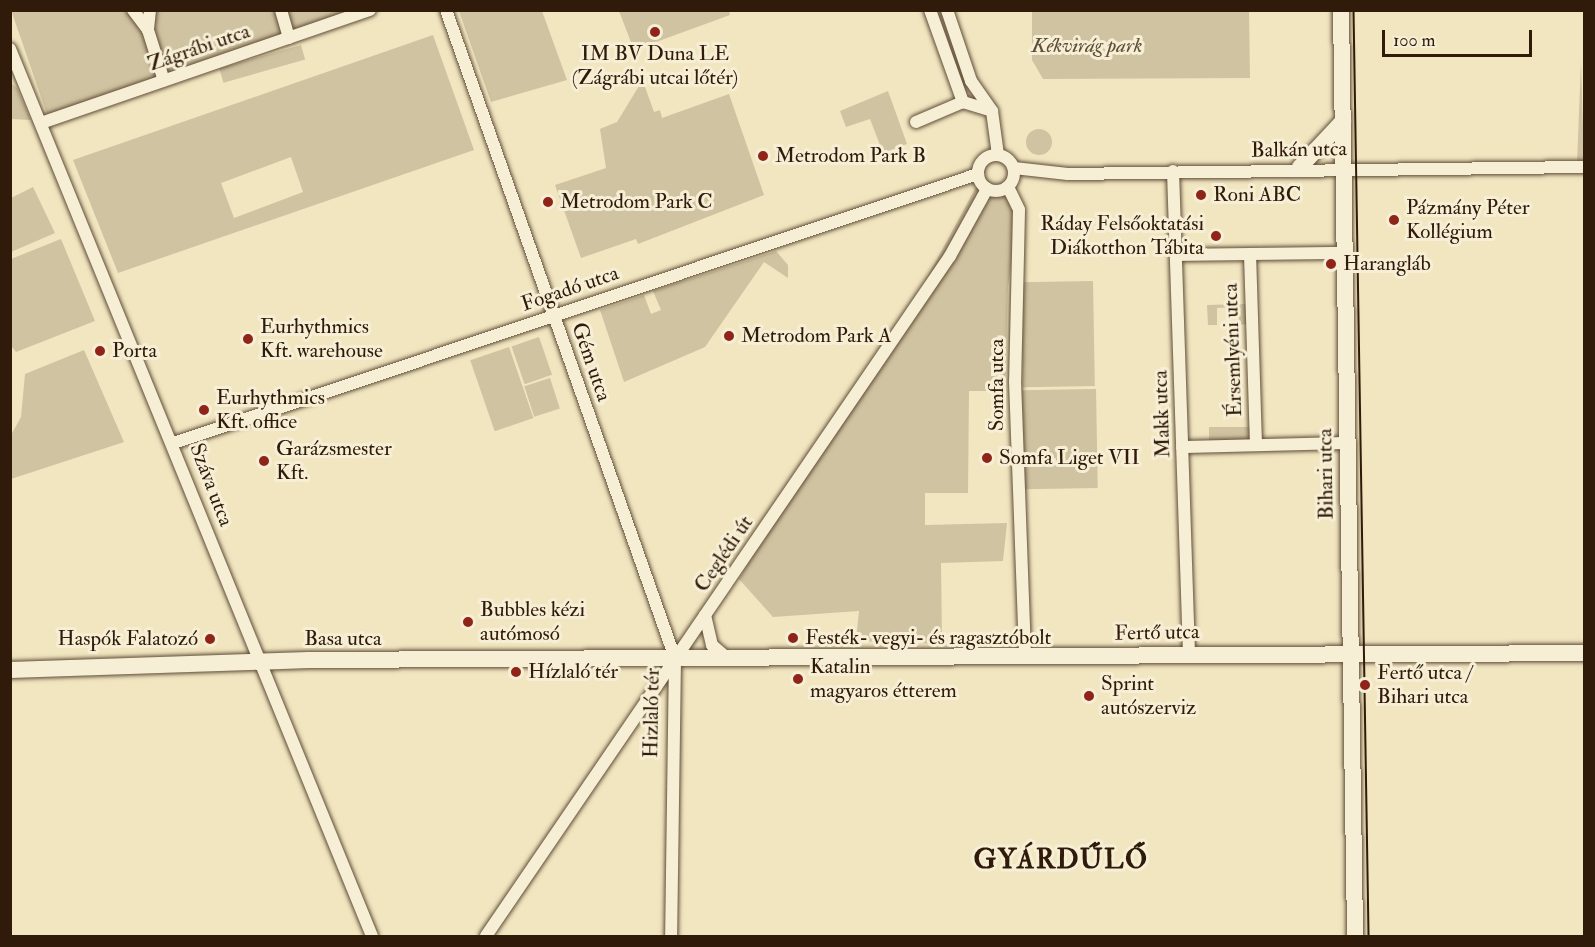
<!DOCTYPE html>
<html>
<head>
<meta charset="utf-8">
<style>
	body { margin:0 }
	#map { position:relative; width:1595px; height:947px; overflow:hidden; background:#f1e6c0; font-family:"IM FELL Double Pica",serif }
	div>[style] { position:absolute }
	.green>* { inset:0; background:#d0c3a1; transform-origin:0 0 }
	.round { border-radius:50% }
	.roads { filter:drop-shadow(0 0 2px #604d37) drop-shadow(0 0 2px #604d37) }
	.street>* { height:12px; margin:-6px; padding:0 6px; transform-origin:6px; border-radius:6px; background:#f6efd6 }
	.street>.ring { margin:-6px; padding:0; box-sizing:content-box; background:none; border:12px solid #f6efd6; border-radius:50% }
	.secondary>* { height:16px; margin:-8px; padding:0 8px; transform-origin:8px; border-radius:8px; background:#f6efd6 }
	.tram>* { height:1.5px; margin:-0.75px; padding:0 0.75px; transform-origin:0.75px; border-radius:0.75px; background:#301a09 }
	.dots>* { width:16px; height:16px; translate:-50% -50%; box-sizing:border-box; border:3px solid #f6efd6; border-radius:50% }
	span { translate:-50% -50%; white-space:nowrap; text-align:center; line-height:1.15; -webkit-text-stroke:6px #f6efd6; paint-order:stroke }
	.park-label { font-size:21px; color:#604d37; font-style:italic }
	.street-label { font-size:21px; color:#301a09 }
	.poi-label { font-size:21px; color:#301a09 }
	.left { translate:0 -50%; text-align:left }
	.right { translate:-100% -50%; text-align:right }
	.district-label { font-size:27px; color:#301a09; font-weight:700; letter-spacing:1.5px }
	.frame { position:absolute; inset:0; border:12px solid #301a09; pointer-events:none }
	.scale { position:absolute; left:1382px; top:30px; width:150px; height:27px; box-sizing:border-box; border:3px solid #301a09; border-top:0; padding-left:8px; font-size:18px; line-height:21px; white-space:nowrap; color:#301a09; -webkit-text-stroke:4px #f6efd6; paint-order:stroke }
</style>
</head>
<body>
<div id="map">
	<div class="green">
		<div style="clip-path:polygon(11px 10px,358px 11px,48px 117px)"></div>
		<div style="clip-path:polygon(459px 11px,542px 11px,567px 80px,491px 102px)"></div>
		<div style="clip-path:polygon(729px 11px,730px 15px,634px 50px,619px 11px)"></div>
		<div style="clip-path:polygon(1032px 11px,1249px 11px,1250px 78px,1043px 79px,1032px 60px)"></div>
		<div style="clip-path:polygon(evenodd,433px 35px,474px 150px,118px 273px,73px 160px,433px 35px,291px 157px,303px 192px,234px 218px,221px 183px,291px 157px)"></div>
		<div style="left:301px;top:45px;width:15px;height:85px;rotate:74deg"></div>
		<div style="clip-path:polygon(1581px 61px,1584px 164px,1577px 164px)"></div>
		<div style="clip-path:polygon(11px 83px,17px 88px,31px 120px,11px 119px)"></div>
		<div style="clip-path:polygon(639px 86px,645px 87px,654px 112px,660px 110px,662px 118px,729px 94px,764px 195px,638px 244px,636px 239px,581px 258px,555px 185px,606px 168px,600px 129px,617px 122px)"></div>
		<div style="clip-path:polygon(888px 91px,907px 144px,883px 153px,870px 119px,846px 127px,840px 111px)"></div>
		<div class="round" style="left:1026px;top:129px;width:26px;height:26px"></div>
		<div style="clip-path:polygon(977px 185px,1016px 200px,1019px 210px,1008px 286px,1005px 391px,969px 391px,968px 493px,925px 493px,925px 525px,1007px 523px,1003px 561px,941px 563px,942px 644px,856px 641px,859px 611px,773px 617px,739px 579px,785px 499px,899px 330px)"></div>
		<div style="clip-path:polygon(33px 187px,55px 233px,11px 252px,11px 198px)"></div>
		<div style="clip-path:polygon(61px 239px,95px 321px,16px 352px,11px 346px,11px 259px)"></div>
		<div style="clip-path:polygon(776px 251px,788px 265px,788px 278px,764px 262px,705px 347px,624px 382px,600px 310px,644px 295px,651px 314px,661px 310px,653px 291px)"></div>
		<div style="left:1093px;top:281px;width:105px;height:72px;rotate:89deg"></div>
		<div style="clip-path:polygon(1246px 304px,1247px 324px,1239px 325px,1238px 307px,1217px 308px,1217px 325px,1208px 325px,1207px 305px)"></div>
		<div style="left:539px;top:337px;width:40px;height:29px;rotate:71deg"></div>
		<div style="left:509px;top:347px;width:75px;height:41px;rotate:71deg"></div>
		<div style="clip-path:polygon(84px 350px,124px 442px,11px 479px,11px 435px,21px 417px,25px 374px)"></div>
		<div style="left:550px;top:378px;width:32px;height:27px;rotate:72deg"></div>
		<div style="left:1096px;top:389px;width:99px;height:74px;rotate:89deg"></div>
		<div style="left:1250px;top:427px;width:16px;height:41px;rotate:90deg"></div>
	</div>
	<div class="roads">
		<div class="street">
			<div style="left:133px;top:10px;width:25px;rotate:53deg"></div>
			<div style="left:150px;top:10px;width:20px;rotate:96deg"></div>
			<div style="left:148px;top:30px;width:53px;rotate:72.6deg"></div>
			<div style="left:281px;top:10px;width:29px;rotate:74deg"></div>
			<div style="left:446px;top:10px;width:687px;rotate:70.54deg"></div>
			<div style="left:675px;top:658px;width:278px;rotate:90.8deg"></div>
			<div style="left:930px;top:10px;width:98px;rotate:70.3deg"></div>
			<div style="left:963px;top:102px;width:30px;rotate:17deg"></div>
			<div style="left:947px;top:10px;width:75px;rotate:71.3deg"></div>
			<div style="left:971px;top:81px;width:37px;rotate:55deg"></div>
			<div style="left:992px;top:111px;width:44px;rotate:82.2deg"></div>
			<div style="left:10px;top:49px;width:958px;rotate:67.8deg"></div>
			<div style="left:916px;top:122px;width:51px;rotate:-23.1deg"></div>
			<div style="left:41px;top:123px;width:348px;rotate:-19deg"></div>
			<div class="ring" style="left:978px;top:155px;width:24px;height:24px"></div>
			<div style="left:1014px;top:168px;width:54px;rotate:6.3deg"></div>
			<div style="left:1068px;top:174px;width:516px;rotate:-0.78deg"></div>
			<div style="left:1173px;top:171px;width:485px;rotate:88.1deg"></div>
			<div style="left:1008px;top:187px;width:25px;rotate:64deg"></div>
			<div style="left:1019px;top:210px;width:171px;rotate:91.3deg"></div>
			<div style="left:1015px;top:381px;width:276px;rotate:87.9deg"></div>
			<div style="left:1250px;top:254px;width:191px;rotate:88.2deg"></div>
			<div style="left:1177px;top:255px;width:168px;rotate:-0.7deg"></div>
			<div style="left:174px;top:443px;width:848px;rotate:-18.5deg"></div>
			<div style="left:1182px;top:447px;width:166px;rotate:-1.4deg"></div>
			<div style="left:705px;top:615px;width:31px;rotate:77deg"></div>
			<div style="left:712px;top:645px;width:20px;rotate:41deg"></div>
			<div style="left:486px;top:936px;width:823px;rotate:-55.69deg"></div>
			<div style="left:950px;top:256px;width:77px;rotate:-61.1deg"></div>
		</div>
		<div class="secondary">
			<div style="left:1341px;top:10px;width:926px;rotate:89.13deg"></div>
			<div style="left:1300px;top:167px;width:63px;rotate:-46.9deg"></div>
			<div style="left:10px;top:670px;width:299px;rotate:-1.9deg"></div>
			<div style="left:309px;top:660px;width:1275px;rotate:-0.31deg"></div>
		</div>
	</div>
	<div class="tram">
		<div style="left:1354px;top:10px;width:926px;rotate:89.07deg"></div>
	</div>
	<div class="dots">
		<div style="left:655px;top:32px;background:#8f2418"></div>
		<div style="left:763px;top:156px;background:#8f2418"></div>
		<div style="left:1201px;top:195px;background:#8f2418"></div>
		<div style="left:548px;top:202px;background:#8f2418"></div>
		<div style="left:1394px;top:220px;background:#8f2418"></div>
		<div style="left:1216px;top:236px;background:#8f2418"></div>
		<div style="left:1331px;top:264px;background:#8f2418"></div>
		<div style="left:729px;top:336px;background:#8f2418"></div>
		<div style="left:248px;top:339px;background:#8f2418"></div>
		<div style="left:100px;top:351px;background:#8f2418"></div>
		<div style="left:204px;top:410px;background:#8f2418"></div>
		<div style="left:987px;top:458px;background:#8f2418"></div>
		<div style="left:264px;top:461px;background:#8f2418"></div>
		<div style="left:468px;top:622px;background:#8f2418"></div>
		<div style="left:793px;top:638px;background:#8f2418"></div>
		<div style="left:210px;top:639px;background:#8f2418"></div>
		<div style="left:516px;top:672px;background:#8f2418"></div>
		<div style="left:798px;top:679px;background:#8f2418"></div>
		<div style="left:1365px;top:685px;background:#8f2418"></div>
		<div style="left:1089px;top:696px;background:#8f2418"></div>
	</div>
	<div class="park-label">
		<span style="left:1087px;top:46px">Kékvirág park</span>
	</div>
	<div class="street-label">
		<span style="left:199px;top:48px;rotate:-19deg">Zágrábi utca</span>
		<span style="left:1299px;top:150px;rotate:-1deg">Balkán utca</span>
		<span style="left:570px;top:289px;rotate:-19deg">Fogadó utca</span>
		<span style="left:1233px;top:350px;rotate:-92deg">Érsemlyéni utca</span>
		<span style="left:591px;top:362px;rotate:71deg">Gém utca</span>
		<span style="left:997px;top:385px;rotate:-90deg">Somfa utca</span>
		<span style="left:1162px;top:414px;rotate:-92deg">Makk utca</span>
		<span style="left:1326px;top:474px;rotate:-91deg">Bihari utca</span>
		<span style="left:211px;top:485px;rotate:69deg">Száva utca</span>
		<span style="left:724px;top:554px;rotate:-56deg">Ceglédi út</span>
		<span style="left:1157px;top:633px;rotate:-1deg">Fertő utca</span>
		<span style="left:343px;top:639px">Basa utca</span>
		<span style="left:652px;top:713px;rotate:-89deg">Hizlaló tér</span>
	</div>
	<div class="poi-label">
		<span style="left:655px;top:66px">IM BV Duna LE<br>(Zágrábi utcai lőtér)</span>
		<span class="left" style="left:775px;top:156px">Metrodom Park B</span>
		<span class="left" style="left:1213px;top:195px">Roni ABC</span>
		<span class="left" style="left:560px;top:202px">Metrodom Park C</span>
		<span class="left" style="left:1406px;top:220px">Pázmány Péter<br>Kollégium</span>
		<span class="right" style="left:1204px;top:236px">Ráday Felsőoktatási<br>Diákotthon Tábita</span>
		<span class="left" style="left:1343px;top:264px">Harangláb</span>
		<span class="left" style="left:260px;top:339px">Eurhythmics<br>Kft. warehouse</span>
		<span class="left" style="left:741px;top:336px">Metrodom Park A</span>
		<span class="left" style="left:112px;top:351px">Porta</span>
		<span class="left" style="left:216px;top:410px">Eurhythmics<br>Kft. office</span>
		<span class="left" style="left:276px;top:461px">Garázsmester<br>Kft.</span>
		<span class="left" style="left:999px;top:458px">Somfa Liget VII</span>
		<span class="left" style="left:480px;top:622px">Bubbles kézi<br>autómosó</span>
		<span class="left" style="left:805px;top:638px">Festék- vegyi- és ragasztóbolt</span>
		<span class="right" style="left:198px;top:639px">Haspók Falatozó</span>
		<span class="left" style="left:810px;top:679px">Katalin<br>magyaros étterem</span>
		<span class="left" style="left:528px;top:672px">Hízlaló tér</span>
		<span class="left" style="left:1377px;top:685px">Fertő utca /<br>Bihari utca</span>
		<span class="left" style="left:1101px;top:696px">Sprint<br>autószerviz</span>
	</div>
	<div class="district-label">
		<span style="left:1061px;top:860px">GYÁRDŰLŐ</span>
	</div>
	<div class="frame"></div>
	<div class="scale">100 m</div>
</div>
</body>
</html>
